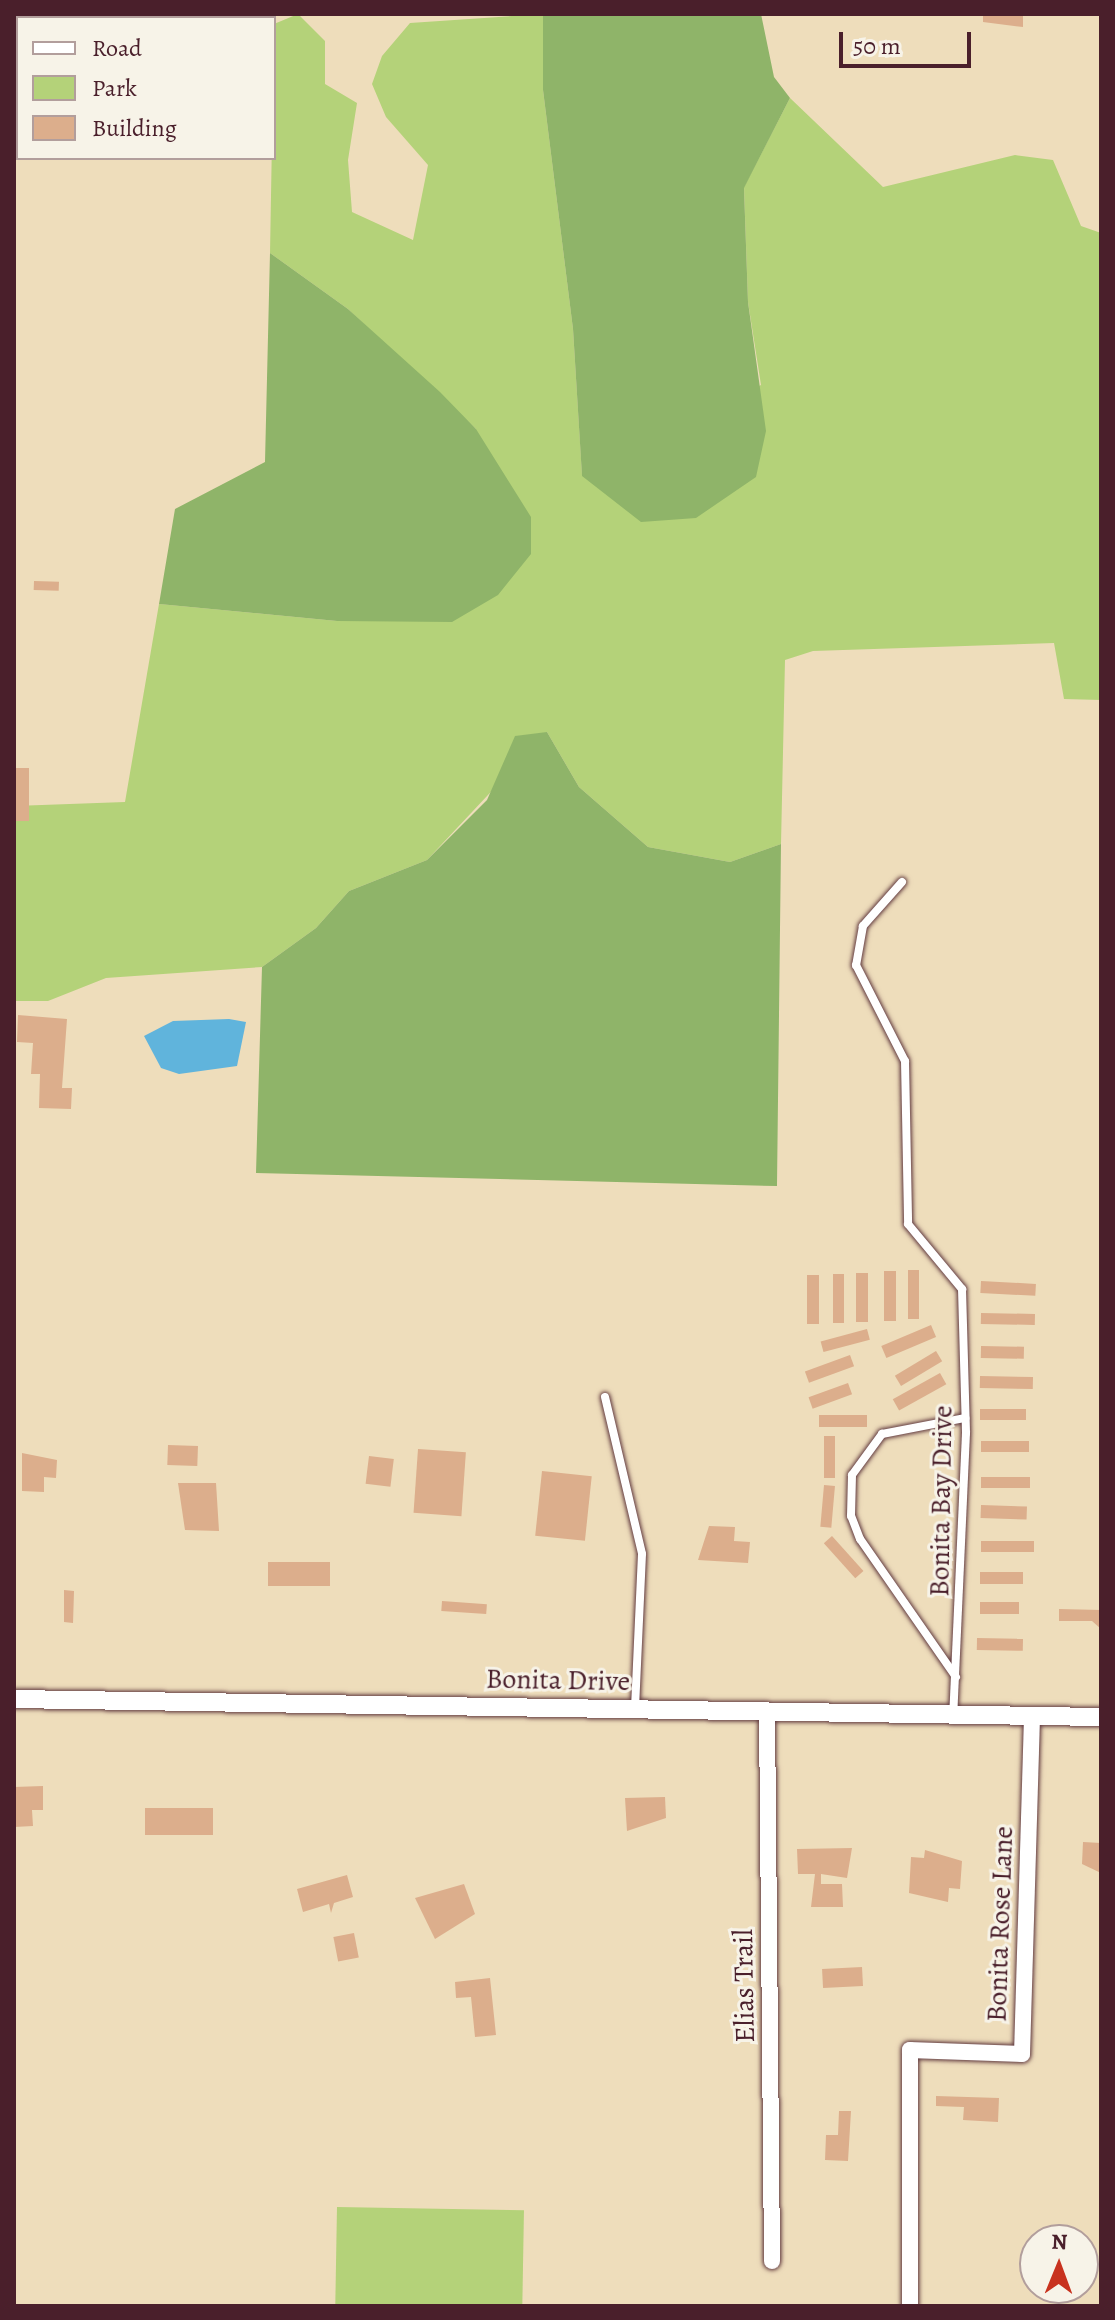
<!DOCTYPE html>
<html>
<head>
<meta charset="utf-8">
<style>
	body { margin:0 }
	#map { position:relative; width:1115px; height:2320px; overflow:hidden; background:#edb; font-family:Alegreya,serif }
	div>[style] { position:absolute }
	.green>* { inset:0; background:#b4d279; transform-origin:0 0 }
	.forest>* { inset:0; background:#8fb469 }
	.water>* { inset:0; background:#60b4dc }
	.building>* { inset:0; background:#dcae8c; transform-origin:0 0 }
	.roads { filter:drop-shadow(0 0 2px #633c41) drop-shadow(0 0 2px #633c41) }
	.service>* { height:8px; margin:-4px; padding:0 4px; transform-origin:4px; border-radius:4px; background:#fff }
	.minor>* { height:16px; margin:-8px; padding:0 8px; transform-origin:8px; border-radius:8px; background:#fff }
	.tertiary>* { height:18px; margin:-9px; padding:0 9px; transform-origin:9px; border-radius:9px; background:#fff }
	span { translate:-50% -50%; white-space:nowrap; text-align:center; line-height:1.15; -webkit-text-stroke:6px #f7f3e8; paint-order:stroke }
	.street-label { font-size:28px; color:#4a1f2b }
	.frame { position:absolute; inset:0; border:16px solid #4a1f2b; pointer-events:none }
	.legend { position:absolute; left:16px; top:16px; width:260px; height:144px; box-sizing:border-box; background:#f7f3e8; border:2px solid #b29e9c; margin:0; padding:10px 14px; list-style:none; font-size:24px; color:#4a1f2b }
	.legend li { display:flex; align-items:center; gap:16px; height:40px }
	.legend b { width:40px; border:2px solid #b29e9c }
	.north { position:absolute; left:1019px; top:2224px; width:80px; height:80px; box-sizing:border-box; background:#f7f3e8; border:2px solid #b29e9c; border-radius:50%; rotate:1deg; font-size:22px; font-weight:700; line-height:32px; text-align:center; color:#4a1f2b }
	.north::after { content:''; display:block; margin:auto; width:28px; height:36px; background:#c8321e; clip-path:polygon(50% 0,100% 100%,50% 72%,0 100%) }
	.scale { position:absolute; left:839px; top:32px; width:132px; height:36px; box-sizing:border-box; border:4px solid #4a1f2b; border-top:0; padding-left:10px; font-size:24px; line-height:28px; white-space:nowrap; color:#4a1f2b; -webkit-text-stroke:6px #f7f3e8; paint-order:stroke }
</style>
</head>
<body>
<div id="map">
	<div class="green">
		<div style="clip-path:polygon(298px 14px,325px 41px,325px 84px,357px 103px,348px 160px,352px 212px,413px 240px,428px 165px,386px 117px,372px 84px,382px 56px,410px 23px,543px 14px,543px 90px,573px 329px,582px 475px,761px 385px,748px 302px,744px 187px,790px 98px,883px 187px,1015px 155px,1053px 160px,1081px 226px,1101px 233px,1101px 700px,1064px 699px,1054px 643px,813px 651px,785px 660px,781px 844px,730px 862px,648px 847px,579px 787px,547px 732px,427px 860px,349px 891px,316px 928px,262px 967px,106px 978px,48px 1001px,14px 1001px,14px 806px,125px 802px,159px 604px,337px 621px,476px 429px,348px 309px,270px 253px,274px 24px)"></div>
		<div style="left:337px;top:2207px;width:187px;height:99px;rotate:1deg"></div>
	</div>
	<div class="forest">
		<div style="clip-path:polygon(543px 14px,761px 14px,774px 77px,790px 98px,744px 188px,748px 302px,766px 431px,756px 477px,696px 518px,641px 522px,582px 476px,573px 329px,543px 90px)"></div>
		<div style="clip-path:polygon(270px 253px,348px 309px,440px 392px,476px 429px,531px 517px,531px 554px,498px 595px,452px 622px,337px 621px,159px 604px,175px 509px,265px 462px)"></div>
		<div style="clip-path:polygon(547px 732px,579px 787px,648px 847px,730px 862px,781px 844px,777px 1186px,256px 1173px,262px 967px,316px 928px,349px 891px,427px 860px,487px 800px,515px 736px)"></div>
	</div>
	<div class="water">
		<div style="clip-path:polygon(229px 1019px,246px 1022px,237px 1066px,179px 1074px,161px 1068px,144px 1036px,173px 1021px)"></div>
	</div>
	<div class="building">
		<div style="clip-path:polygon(983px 14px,1023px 14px,1023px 27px,983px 22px)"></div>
		<div style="left:34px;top:581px;width:25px;height:9px;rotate:2deg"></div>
		<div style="left:14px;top:768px;width:15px;height:53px"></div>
		<div style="clip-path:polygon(18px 1015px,67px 1019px,62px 1088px,72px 1088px,71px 1109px,39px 1108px,40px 1074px,31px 1074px,33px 1043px,17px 1042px)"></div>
		<div style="left:908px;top:1270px;width:11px;height:49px"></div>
		<div style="left:884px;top:1271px;width:12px;height:50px"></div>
		<div style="left:856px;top:1273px;width:12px;height:49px"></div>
		<div style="left:833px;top:1274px;width:11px;height:49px"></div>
		<div style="left:807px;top:1275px;width:12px;height:49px"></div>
		<div style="left:981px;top:1281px;width:55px;height:12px;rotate:3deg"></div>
		<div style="left:981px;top:1313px;width:54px;height:11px;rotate:1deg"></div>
		<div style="left:931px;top:1325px;width:13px;height:54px;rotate:67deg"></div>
		<div style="left:867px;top:1329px;width:11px;height:48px;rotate:75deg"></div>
		<div style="left:981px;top:1346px;width:43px;height:12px;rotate:1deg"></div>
		<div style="left:936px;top:1351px;width:12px;height:48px;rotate:59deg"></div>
		<div style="left:850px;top:1355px;width:12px;height:48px;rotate:70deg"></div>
		<div style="left:940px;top:1373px;width:13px;height:54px;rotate:61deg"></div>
		<div style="left:980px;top:1376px;width:53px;height:12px;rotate:1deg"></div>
		<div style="left:848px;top:1383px;width:12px;height:42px;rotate:70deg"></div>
		<div style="left:980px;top:1409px;width:46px;height:11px"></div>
		<div style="left:867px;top:1415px;width:12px;height:48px;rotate:90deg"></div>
		<div style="left:824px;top:1436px;width:11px;height:42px"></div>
		<div style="left:981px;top:1441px;width:48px;height:11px"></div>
		<div style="left:168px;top:1445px;width:30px;height:20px;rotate:2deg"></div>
		<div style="left:418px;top:1449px;width:48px;height:64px;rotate:4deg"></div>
		<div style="clip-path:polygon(22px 1453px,57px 1460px,56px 1478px,44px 1477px,44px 1492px,22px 1491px)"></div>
		<div style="left:369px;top:1456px;width:25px;height:28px;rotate:7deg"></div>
		<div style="left:542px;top:1471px;width:50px;height:65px;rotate:6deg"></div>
		<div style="left:981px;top:1477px;width:49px;height:11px"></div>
		<div style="clip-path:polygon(178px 1483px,216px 1483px,219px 1531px,185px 1530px)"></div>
		<div style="left:824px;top:1485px;width:11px;height:42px;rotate:5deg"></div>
		<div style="left:981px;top:1505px;width:46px;height:13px;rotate:2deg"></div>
		<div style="clip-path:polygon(709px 1526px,735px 1527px,734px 1541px,750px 1542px,748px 1563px,698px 1560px)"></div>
		<div style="left:832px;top:1536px;width:47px;height:11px;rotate:48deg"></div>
		<div style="left:981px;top:1541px;width:53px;height:11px"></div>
		<div style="left:268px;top:1562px;width:62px;height:24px"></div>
		<div style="left:980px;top:1572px;width:43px;height:12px"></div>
		<div style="clip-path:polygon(64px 1590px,74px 1591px,73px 1623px,64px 1622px)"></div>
		<div style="left:442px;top:1601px;width:45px;height:10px;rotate:4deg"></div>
		<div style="left:980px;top:1602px;width:39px;height:12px"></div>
		<div style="clip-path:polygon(1059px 1609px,1101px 1610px,1101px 1629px,1092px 1621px,1059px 1621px)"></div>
		<div style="left:977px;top:1638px;width:46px;height:12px;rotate:1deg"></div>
		<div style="clip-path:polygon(43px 1786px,43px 1810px,32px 1810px,33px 1826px,14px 1827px,14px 1787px)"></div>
		<div style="clip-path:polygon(665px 1797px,666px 1818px,627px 1831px,625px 1798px)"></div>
		<div style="left:213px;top:1808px;width:27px;height:68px;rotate:90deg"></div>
		<div style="clip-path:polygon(1083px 1842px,1101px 1843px,1101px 1873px,1082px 1864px)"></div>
		<div style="clip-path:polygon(852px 1848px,847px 1878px,821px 1874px,821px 1884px,842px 1884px,843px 1907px,811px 1907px,815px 1874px,798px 1874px,797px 1849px)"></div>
		<div style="clip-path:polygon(925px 1850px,962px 1861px,960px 1889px,949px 1888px,948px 1902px,909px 1893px,911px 1857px,924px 1858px)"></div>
		<div style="clip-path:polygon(347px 1875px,353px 1897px,334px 1903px,331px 1913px,329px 1904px,303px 1912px,297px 1889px)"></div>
		<div style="clip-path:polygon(464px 1884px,475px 1914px,435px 1939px,415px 1898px)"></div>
		<div style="left:354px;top:1933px;width:25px;height:21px;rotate:79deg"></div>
		<div style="left:862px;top:1967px;width:19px;height:40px;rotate:87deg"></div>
		<div style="clip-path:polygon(490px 1978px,496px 2035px,475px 2037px,471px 1997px,456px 1998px,455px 1982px)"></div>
		<div style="clip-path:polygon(936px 2096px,999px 2098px,998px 2122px,963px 2120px,964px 2107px,936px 2106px)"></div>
		<div style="clip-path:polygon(839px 2111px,851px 2111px,848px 2161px,825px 2160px,826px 2135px,838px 2135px)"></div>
	</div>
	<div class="roads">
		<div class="service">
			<div style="left:14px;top:136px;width:4px"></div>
			<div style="left:902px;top:882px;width:59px;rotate:131.6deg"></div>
			<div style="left:863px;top:926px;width:40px;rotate:100deg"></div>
			<div style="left:856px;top:965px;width:108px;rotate:63deg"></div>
			<div style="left:905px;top:1061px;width:163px;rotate:88.9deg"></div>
			<div style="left:908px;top:1224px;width:85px;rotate:50.3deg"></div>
			<div style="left:962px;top:1289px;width:144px;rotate:88.4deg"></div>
			<div style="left:966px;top:1433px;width:281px;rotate:92.6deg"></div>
			<div style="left:605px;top:1397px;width:161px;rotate:76.7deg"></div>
			<div style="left:642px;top:1554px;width:154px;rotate:92.6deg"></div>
			<div style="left:956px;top:1677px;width:168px;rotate:-124.8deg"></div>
			<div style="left:860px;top:1539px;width:25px;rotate:-111deg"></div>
			<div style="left:851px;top:1516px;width:41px;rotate:-88.6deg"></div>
			<div style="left:852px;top:1475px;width:51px;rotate:-53.8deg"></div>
			<div style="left:882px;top:1434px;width:85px;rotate:-10.9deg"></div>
		</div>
		<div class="minor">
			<div style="left:767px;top:1711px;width:550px;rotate:89.48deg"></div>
			<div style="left:910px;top:2306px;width:256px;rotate:-90deg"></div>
			<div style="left:910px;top:2050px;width:112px;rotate:2deg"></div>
			<div style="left:1022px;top:2054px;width:338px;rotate:-88.3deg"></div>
		</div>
		<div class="tertiary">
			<div style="left:14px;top:1699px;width:1087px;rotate:0.95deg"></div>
		</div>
	</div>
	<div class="street-label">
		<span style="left:941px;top:1501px;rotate:-89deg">Bonita Bay Drive</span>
		<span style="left:558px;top:1680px;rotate:1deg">Bonita Drive</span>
		<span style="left:1000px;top:1924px;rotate:-88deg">Bonita Rose Lane</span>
		<span style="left:744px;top:1986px;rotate:-91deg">Elias Trail</span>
	</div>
	<div class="frame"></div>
	<ul class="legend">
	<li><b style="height:10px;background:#fff"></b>Road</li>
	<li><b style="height:22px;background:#b4d279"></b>Park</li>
	<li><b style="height:22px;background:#dcae8c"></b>Building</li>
	</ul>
	<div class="north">N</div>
	<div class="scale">50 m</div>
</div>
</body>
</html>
